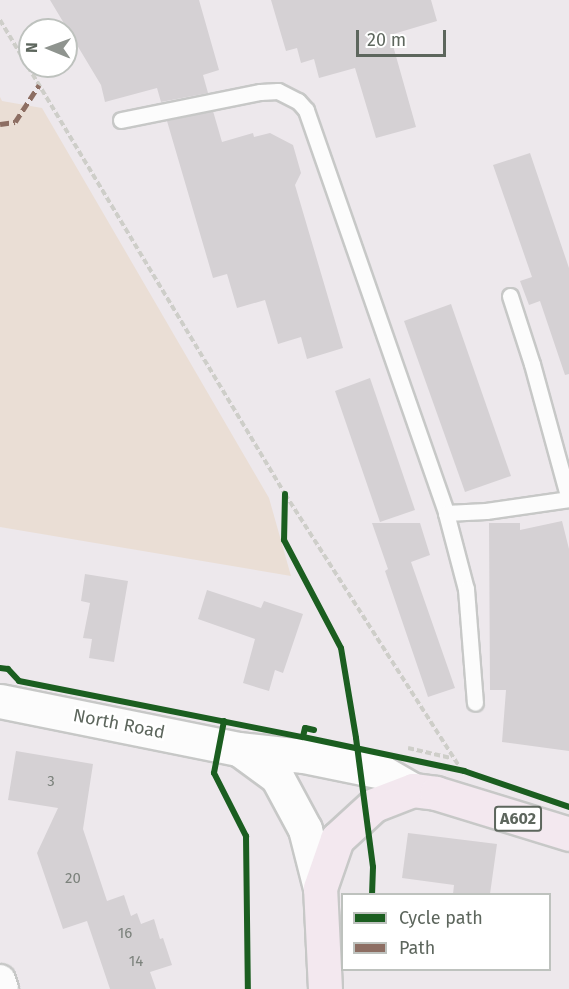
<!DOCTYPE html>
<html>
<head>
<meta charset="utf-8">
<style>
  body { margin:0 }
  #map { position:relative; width:569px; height:989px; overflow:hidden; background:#ede8ec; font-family:"Fira Sans",sans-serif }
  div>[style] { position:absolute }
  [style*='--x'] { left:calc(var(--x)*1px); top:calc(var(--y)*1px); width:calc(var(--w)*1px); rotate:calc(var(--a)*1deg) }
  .green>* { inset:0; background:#eaded5 }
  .building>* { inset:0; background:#d5d1d4 }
  .path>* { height:4px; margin-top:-2px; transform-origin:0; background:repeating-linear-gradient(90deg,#cecec9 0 6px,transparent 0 9px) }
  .roads { filter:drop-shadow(2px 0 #c7c8c7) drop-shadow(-2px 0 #c7c8c7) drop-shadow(0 2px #c7c8c7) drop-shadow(0 -2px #c7c8c7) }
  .lane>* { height:15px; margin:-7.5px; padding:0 7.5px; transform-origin:7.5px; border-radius:7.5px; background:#fcfcfc }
  .street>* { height:30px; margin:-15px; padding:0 15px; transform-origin:15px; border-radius:15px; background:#fcfcfc }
  .secondary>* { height:33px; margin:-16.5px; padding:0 16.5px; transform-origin:16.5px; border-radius:16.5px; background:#fcfcfc }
  .primary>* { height:33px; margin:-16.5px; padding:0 16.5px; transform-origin:16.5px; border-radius:16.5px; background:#f3e8ef }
  .quiet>* { height:4.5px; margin-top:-2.25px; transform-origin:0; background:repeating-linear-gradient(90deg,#8d6e63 0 9px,transparent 0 13.5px) }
  .cycleway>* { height:6px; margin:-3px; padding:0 3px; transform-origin:3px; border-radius:3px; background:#1b5e20 }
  span { translate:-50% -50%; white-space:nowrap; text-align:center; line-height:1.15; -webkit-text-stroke:5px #fff; paint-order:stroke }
  .number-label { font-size:15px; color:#7c827c }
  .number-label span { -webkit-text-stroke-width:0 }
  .shield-label span { padding:2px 4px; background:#fff; border:2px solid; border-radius:4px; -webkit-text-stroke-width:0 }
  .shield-label { font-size:16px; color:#5d665d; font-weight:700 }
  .street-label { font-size:18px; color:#5d665d }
  .legend { position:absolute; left:341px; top:893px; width:210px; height:78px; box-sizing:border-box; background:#fff; border:2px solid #bec2be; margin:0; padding:8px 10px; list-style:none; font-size:18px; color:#5d665d }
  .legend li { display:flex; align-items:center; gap:12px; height:30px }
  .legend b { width:30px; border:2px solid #bec2be }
  .north { position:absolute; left:18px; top:18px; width:60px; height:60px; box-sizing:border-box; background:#fff; border:2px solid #bec2be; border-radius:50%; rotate:271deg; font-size:16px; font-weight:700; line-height:24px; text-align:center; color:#5d665d }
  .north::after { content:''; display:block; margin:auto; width:21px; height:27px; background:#8f948f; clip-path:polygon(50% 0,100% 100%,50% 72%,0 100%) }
  .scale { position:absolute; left:356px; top:30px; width:90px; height:27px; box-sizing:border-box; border:3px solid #5d665d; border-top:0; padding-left:8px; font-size:18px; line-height:21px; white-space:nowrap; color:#5d665d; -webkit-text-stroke:4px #fff; paint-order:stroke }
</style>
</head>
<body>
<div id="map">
  <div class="green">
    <div style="clip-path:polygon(0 97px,2px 101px,42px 108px,269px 498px,291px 576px,0 527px)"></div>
  </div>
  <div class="building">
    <div style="clip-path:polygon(50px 0,199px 0,219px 70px,203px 75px,208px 93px,161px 102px,157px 88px,105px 102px,101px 85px)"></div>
    <div style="clip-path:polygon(271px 0,431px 0,437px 21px,390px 35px,416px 127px,376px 138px,355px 68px,319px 78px,314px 59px,301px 63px,297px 48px,286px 51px)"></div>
    <div style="clip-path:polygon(213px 111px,222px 142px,253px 133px,254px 137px,270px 133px,293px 145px,301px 173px,295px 185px,343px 348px,307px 359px,301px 337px,278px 344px,265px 300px,237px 308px,227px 274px,213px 278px,167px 121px)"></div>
    <div style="clip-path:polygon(530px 153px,569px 268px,569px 374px,565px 375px,540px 301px,529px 305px,520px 281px,532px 277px,493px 165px)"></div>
    <div style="clip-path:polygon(451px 304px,511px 476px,465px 492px,404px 321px)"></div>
    <div style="clip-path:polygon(370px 378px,415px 510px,380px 522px,335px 391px)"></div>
    <div style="clip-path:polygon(562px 521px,569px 549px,569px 751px,502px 742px,506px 690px,490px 690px,489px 523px,520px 523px,520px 530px)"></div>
    <div style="clip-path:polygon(372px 523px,420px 523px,430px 555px,411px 562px,455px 688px,428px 697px,385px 571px,388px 569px)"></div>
    <div style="clip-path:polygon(85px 574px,128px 581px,114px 662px,89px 658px,92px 639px,83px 638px,90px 603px,81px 601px)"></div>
    <div style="clip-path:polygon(207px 590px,261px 608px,264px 601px,303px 614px,283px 673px,275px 670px,269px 691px,243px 683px,255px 639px,198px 619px)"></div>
    <div style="clip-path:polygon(16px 751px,93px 764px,83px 829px,107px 901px,124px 895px,131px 916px,137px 913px,141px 924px,154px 919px,160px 939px,163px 938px,172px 965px,150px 972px,156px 989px,110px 989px,87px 921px,63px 929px,37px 853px,58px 808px,8px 800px)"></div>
    <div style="clip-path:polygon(408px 833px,497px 844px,490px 894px,453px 894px,454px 885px,402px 878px)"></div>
  </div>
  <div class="path">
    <div style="--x:0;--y:20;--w:553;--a:58.98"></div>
    <div style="--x:285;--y:494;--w:322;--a:57.4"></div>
    <div style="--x:408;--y:748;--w:44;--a:13.1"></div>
  </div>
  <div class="roads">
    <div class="lane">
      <div style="--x:121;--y:120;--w:142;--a:-11.4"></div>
      <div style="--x:260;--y:92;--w:18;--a:-3"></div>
      <div style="--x:278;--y:91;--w:22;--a:27"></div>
      <div style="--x:298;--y:101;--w:12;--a:48"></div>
      <div style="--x:306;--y:110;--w:427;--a:70.8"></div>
      <div style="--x:446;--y:513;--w:40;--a:-2.9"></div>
      <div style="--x:486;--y:511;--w:84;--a:-8.2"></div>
      <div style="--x:510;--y:296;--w:71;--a:72.1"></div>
      <div style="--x:532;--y:364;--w:140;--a:74.7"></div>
      <div style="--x:446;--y:513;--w:79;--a:75.3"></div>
      <div style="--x:466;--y:589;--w:114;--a:85.5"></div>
    </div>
    <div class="street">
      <div style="--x:0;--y:980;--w:9;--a:72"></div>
    </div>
    <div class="secondary">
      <div style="--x:0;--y:701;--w:243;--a:11.4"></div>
      <div style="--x:238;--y:749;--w:66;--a:6.1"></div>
      <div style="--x:304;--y:756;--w:80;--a:11.6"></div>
      <div style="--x:382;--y:772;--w:36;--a:30"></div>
      <div style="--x:240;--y:750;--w:46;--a:36.1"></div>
      <div style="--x:277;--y:777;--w:59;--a:61.7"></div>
      <div style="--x:305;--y:829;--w:61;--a:75.7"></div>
    </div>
    <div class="primary">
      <div style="--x:325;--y:989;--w:101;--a:-92.8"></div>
      <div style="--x:320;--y:888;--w:52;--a:-70.9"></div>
      <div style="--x:337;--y:839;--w:50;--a:-42.6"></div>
      <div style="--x:374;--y:805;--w:42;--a:-21"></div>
      <div style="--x:413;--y:790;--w:23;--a:7"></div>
      <div style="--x:436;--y:793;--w:139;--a:17.1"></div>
    </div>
  </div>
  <div class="quiet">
    <div style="--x:0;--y:124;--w:15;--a:-8"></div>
    <div style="--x:15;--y:122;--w:44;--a:-57"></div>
  </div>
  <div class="cycleway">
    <div style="--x:285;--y:494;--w:46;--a:91.2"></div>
    <div style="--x:284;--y:540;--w:122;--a:62.2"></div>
    <div style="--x:341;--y:648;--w:91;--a:80.5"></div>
    <div style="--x:356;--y:738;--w:130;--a:82.5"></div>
    <div style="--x:373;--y:867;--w:27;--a:92"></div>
    <div style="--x:0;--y:668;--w:8;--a:7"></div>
    <div style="--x:8;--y:669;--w:16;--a:47"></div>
    <div style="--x:19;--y:681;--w:289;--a:11.2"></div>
    <div style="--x:224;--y:721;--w:53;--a:100.9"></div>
    <div style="--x:214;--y:773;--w:71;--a:63.1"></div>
    <div style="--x:246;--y:836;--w:153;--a:89.3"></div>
    <div style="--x:314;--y:730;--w:9;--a:-167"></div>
    <div style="--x:305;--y:728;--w:9;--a:103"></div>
    <div style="--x:303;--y:737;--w:165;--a:11.9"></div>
    <div style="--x:464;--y:771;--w:111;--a:18.9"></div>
  </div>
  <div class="number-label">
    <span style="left:51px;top:782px">3</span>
    <span style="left:73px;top:879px">20</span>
    <span style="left:125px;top:934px">16</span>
    <span style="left:136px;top:962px">14</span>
  </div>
  <div class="shield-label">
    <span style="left:518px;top:819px">A602</span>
  </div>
  <div class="street-label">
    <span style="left:119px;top:724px;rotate:11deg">North Road</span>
  </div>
  <ul class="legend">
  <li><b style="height:8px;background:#1b5e20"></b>Cycle path</li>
  <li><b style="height:8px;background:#8d6e63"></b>Path</li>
  </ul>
  <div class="north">N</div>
  <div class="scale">20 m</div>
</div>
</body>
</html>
